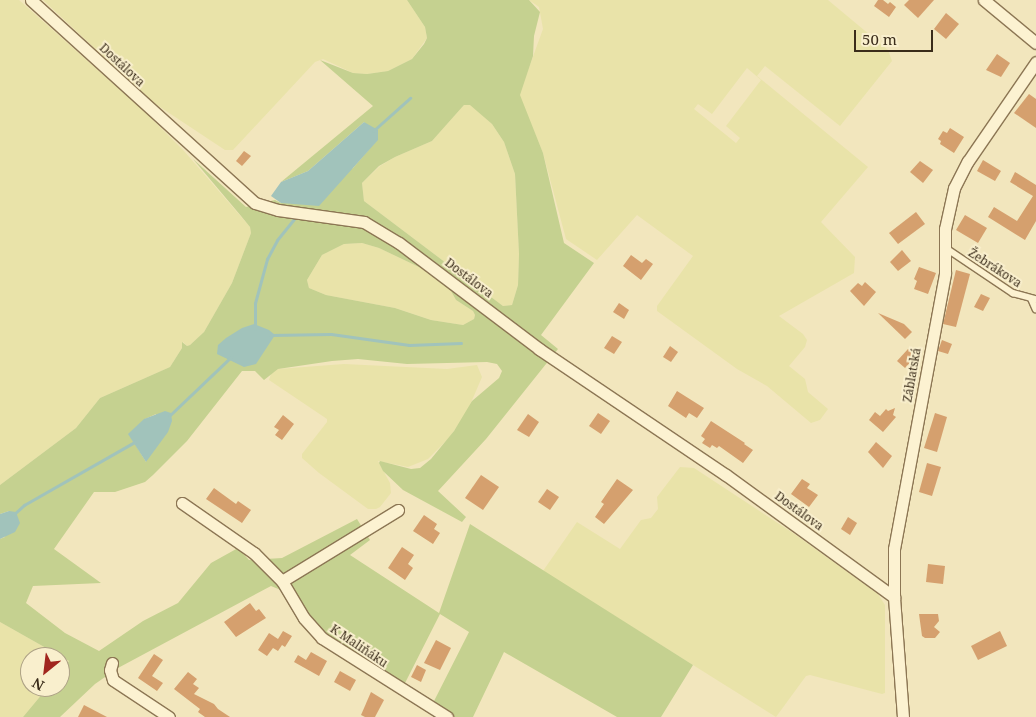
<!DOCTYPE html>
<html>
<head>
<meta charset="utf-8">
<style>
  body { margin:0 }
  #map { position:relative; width:1036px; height:717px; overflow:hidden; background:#f2e6bd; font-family:"Noto Serif",serif }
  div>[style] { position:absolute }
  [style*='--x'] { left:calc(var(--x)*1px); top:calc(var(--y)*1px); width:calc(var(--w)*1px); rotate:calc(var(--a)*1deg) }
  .farmland>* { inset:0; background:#e9e3a9 }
  .green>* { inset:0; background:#c5d190 }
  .water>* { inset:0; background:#a1c3bb }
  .stream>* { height:3px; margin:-1.5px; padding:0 1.5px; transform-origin:1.5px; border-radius:1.5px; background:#a1c3bb }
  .building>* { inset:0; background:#d5a06e }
  .roads { filter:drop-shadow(1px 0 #8c7654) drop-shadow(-1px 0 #8c7654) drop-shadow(0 1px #8c7654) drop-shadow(0 -1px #8c7654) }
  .lane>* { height:5.5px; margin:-2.75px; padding:0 2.75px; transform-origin:2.75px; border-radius:2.75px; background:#fcf2d1 }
  .street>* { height:11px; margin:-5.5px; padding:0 5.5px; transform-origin:5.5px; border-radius:5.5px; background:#fcf2d1 }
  span { translate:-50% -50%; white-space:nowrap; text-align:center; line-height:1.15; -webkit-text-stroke:4px #f9efcd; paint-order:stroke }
  .street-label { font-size:12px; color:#3a2c1a }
  .north { position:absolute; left:20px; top:647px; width:50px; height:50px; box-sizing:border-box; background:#f9efcd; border:1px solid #ada185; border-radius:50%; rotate:209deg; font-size:14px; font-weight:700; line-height:20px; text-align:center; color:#3a2c1a }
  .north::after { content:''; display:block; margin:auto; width:18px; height:22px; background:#a1261e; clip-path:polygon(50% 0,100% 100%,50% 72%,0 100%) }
  .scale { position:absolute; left:854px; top:30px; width:79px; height:22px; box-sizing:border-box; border:2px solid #3a2c1a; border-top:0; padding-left:6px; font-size:15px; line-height:18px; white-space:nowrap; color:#3a2c1a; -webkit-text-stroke:4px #f9efcd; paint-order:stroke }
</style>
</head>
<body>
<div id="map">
  <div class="farmland">
    <div style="clip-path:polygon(0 0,19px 0,144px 111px,184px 151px,250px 227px,251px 233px,232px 283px,204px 332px,190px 345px,187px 346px,183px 342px,182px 348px,170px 367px,100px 398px,76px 428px,0 485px)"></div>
    <div style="clip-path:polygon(43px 0,407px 0,425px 27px,427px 38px,412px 59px,388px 71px,367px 74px,353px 73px,323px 59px,315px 62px,233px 150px,225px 150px,151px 101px)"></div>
    <div style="clip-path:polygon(evenodd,529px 0,828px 0,888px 50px,892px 61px,840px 126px,765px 66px,757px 76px,868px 167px,821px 222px,855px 257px,854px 273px,779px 316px,803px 334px,807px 340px,805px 347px,789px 366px,805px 379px,808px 392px,828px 409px,820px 420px,811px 423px,767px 386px,737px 369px,657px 311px,657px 306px,693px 256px,637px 215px,597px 260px,566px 239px,543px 153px,519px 95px,543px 29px,539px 7px,529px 0,747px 68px,761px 80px,726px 126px,740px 138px,736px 143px,694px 109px,698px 104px,712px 114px,747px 68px)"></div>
    <div style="clip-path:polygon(470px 104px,492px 124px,504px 142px,515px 174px,519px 254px,518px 285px,512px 305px,503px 306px,364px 201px,362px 183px,380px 166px,395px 157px,432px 141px,464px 105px)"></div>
    <div style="clip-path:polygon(362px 243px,379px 248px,423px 269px,451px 291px,456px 300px,473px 311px,475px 315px,474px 319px,463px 325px,431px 320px,395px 308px,326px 295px,309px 288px,307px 280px,322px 255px,344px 244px)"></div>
    <div style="clip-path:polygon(344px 364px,447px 369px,477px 365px,482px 377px,467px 412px,449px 438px,428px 459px,408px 467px,378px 461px,390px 483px,391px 493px,380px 507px,376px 509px,368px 509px,319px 473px,302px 458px,302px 454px,327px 422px,327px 419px,269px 380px,271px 374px,278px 369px)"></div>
    <div style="clip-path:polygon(680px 467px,694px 468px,793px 533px,878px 594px,885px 605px,885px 693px,882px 694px,810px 675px,806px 676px,776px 717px,543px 571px,577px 522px,620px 549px,641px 520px,651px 518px,658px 509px,657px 497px)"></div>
    <div style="clip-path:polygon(0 622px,69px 661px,60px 672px,60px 657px,30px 657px,30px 687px,48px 687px,23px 717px,0 717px)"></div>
  </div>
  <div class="green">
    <div style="clip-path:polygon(evenodd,407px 0,529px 0,540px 12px,534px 36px,533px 56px,520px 95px,543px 153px,564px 243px,594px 263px,541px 335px,558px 349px,486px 439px,438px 491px,466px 517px,462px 522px,403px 490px,383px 471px,379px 463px,380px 461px,411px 469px,420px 468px,431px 459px,454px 431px,472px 401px,499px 378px,502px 371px,497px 364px,487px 362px,407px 364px,358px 359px,332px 361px,278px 369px,264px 380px,255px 371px,242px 371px,187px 441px,153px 475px,145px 482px,115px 492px,94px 492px,54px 549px,101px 583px,33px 586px,26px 603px,65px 633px,99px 651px,143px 621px,178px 603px,211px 563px,238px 548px,249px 560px,282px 558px,357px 519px,370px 540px,350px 555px,439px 613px,470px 524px,693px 665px,661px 717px,617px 717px,504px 652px,473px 717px,452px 717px,432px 705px,469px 632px,440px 614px,403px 687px,327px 639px,306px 617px,293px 595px,271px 586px,118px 668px,95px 684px,60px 717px,23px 717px,48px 687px,60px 687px,60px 672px,69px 661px,0 622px,0 539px,5px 537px,9px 511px,0 514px,0 485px,76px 428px,100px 398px,170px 367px,182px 348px,182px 342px,187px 346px,190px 345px,204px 332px,232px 283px,251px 233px,250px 227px,241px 216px,193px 159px,246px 207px,275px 200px,281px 203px,353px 168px,378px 139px,364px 122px,308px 171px,281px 182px,373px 106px,320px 60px,353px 73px,367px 74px,388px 71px,412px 59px,424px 44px,427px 38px,425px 27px,407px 0,464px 105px,470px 105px,492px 124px,504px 142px,515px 174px,519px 254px,518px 285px,512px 305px,503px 306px,364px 201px,362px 183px,379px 166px,395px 157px,432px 141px,464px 105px,407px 0,362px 243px,379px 248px,423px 269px,451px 291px,456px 300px,473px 311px,475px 315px,474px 319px,463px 325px,431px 320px,395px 308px,326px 295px,309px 288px,307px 280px,322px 255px,344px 244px,362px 243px,407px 0,156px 414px,146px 462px,129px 434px,145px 419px,156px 414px)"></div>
  </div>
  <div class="water">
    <div style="clip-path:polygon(364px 122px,378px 130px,378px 140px,319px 206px,281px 203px,271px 196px,281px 182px,308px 171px)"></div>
    <div style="clip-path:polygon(254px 324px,269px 330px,275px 335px,256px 364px,244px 367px,217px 354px,218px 345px,226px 338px,242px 328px)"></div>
    <div style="clip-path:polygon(165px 411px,171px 413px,172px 421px,168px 432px,146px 462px,128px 434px,144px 419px)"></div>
    <div style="clip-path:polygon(9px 511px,16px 512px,20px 523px,15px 532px,0 539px,0 514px)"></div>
  </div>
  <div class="stream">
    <div style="--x:373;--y:131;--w:50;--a:-41.7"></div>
    <div style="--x:255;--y:329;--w:26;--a:-90"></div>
    <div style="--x:255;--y:303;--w:46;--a:-74.7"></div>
    <div style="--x:267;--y:259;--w:21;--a:-62"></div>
    <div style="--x:277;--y:240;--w:27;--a:-51"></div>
    <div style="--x:270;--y:335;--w:61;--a:-0.9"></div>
    <div style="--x:331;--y:334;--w:79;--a:8"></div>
    <div style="--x:409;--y:345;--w:52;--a:-2.2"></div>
    <div style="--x:169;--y:416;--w:86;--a:-43.6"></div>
    <div style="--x:13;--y:515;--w:15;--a:-42"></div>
    <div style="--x:24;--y:505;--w:129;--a:-29.7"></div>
  </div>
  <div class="building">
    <div style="clip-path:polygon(878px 0,883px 0,888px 4px,890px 2px,896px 7px,889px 17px,874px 6px)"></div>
    <div style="clip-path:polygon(909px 0,934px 0,918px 18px,904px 5px)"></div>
    <div style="clip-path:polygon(946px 13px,959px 24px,946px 39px,934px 29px)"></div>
    <div style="clip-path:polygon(997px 54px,1010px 63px,1001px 77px,986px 70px)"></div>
    <div style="clip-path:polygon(1029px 94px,1036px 99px,1036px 128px,1014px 113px)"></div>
    <div style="clip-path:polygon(950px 128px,964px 137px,954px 153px,940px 144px,941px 141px,938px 139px,943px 131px,947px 133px)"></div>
    <div style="clip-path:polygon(244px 151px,251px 156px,242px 166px,236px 161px)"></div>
    <div style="clip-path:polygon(983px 160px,1001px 171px,995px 181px,977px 171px)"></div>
    <div style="clip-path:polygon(920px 161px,933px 170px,923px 183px,910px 172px)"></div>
    <div style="clip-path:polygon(1015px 172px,1036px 185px,1036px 221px,1025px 240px,988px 217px,994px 207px,1017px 221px,1033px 196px,1010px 182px)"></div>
    <div style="clip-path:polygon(916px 212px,925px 224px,898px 244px,889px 233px)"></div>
    <div style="clip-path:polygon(965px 215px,987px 228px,978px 243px,956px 230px)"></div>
    <div style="clip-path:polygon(902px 250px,911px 261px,898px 271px,890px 262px)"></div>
    <div style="clip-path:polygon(631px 255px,642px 263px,646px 259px,653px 264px,641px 280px,623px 266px)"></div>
    <div style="clip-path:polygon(919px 267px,936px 273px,928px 294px,914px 289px,917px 281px,914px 279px)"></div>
    <div style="clip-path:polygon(956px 270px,970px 274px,956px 327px,943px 324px)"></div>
    <div style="clip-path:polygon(865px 282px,876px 292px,864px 306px,850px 291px,858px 283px,862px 286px)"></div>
    <div style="clip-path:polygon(981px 294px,990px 298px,983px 311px,974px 307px)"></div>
    <div style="clip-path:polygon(619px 303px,629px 310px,624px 319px,613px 312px)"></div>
    <div style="clip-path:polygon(878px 313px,904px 324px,912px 332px,905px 339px)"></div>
    <div style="clip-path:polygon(612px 336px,622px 342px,614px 354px,604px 348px)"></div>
    <div style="clip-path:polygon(942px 340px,952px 344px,948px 354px,938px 351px)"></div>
    <div style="clip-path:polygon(670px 346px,678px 352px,671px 362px,663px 357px)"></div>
    <div style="clip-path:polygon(908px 349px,916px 356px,905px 368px,897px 361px)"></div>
    <div style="clip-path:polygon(677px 391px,704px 408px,697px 418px,689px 413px,686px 418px,668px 406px)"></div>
    <div style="clip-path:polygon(895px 408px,893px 415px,896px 417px,883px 432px,869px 420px,875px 412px,880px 416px,886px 409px,888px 411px)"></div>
    <div style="clip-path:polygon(598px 413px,610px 421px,601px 434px,589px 426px)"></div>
    <div style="clip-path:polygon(935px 413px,947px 417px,937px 452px,924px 448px)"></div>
    <div style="clip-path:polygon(528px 414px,539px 422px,529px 437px,517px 430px)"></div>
    <div style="clip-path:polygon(283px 415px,294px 424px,282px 440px,275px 435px,279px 430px,274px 427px)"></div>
    <div style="clip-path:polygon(711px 421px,745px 443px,744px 444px,753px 450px,743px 463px,719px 446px,717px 448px,712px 445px,710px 448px,702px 443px,705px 439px,701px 436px)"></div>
    <div style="clip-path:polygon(876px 442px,892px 456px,883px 468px,868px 452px)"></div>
    <div style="clip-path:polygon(927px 463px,941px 467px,932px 496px,919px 492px)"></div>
    <div style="clip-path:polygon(481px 475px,499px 487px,483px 510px,465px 498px)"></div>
    <div style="clip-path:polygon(617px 479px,633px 490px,604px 524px,595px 517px,604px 504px,601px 502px)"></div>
    <div style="clip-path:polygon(802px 479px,810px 484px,807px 488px,818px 495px,809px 507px,791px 494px)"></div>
    <div style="clip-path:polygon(214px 488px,236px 504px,238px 501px,251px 510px,242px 523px,206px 499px)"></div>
    <div style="clip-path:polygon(547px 489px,559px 497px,550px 510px,538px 502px)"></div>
    <div style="clip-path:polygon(424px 515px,437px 524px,434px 529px,440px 533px,433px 544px,413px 531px)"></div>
    <div style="clip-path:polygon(848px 517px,857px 523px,850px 535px,841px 529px)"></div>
    <div style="clip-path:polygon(402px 547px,414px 555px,408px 564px,413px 568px,405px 580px,388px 568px)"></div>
    <div style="clip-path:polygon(928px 564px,945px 566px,943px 584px,926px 582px)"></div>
    <div style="clip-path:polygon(250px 603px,256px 611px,259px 609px,266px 618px,236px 637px,224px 622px)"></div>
    <div style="clip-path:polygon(919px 614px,938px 614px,939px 621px,934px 627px,940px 632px,935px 638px,925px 638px,922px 636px)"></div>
    <div style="clip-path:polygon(283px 631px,292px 636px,285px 647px,282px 645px,278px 651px,273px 648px,267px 656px,258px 650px,269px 633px,278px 639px)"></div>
    <div style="clip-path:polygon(1000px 631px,1007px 646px,978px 660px,971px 646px)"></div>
    <div style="clip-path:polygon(436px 640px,451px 648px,440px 670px,424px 663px)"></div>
    <div style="clip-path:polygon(311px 652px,327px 661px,319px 676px,294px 662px,298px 655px,306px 660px)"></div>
    <div style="clip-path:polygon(154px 654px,163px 660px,152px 676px,163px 683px,157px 691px,138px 678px)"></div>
    <div style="clip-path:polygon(417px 665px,426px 670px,421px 682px,411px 677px)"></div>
    <div style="clip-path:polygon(340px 671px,356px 680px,350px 691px,334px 682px)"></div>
    <div style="clip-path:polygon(188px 672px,197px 679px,193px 684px,199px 688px,194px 694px,214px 704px,218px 709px,230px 717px,205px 717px,198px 712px,200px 709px,174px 689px)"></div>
    <div style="clip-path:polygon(371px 692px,384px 700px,375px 717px,365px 717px,361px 715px)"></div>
    <div style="clip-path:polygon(84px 705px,107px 717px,78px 717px)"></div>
  </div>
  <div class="roads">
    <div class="lane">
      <div style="--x:946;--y:248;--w:81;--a:33.9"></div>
      <div style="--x:1013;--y:293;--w:24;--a:15"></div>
      <div style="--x:1032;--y:300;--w:10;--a:66"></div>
    </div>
    <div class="street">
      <div style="--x:31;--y:0;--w:302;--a:42.2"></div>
      <div style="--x:255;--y:203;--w:24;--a:17"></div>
      <div style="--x:278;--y:210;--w:87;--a:7.9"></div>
      <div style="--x:364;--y:222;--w:41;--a:31"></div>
      <div style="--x:399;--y:243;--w:176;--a:37.1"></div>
      <div style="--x:539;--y:349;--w:225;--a:34"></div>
      <div style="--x:726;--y:475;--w:208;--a:36"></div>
      <div style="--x:984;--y:0;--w:67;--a:39.6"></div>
      <div style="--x:182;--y:503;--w:88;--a:34.8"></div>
      <div style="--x:254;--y:553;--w:40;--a:45"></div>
      <div style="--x:282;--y:581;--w:43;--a:59.3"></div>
      <div style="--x:304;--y:618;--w:27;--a:48"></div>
      <div style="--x:322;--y:638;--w:148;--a:32.3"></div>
      <div style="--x:282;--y:581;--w:136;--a:-31.5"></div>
      <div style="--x:112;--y:663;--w:7;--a:106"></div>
      <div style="--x:110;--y:670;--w:10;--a:73"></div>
      <div style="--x:113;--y:680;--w:67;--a:33.5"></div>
      <div style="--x:903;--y:717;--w:120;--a:-94.3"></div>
      <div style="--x:894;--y:597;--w:48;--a:-90"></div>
      <div style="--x:894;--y:549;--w:281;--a:-79.5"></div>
      <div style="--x:945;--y:273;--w:44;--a:-90"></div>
      <div style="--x:945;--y:229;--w:42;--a:-77.6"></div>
      <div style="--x:954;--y:188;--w:30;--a:-63"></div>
      <div style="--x:968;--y:161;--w:120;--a:-55.5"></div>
    </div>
  </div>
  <div class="street-label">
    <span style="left:122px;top:65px;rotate:43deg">Dostálova</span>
    <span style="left:995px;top:268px;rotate:33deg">Žebrákova</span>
    <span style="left:469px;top:278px;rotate:37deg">Dostálova</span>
    <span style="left:912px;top:375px;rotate:-80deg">Záblatská</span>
    <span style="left:799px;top:511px;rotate:36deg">Dostálova</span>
    <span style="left:359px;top:646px;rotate:34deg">K Maliňáku</span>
  </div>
  <div class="north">N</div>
  <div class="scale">50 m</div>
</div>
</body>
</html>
